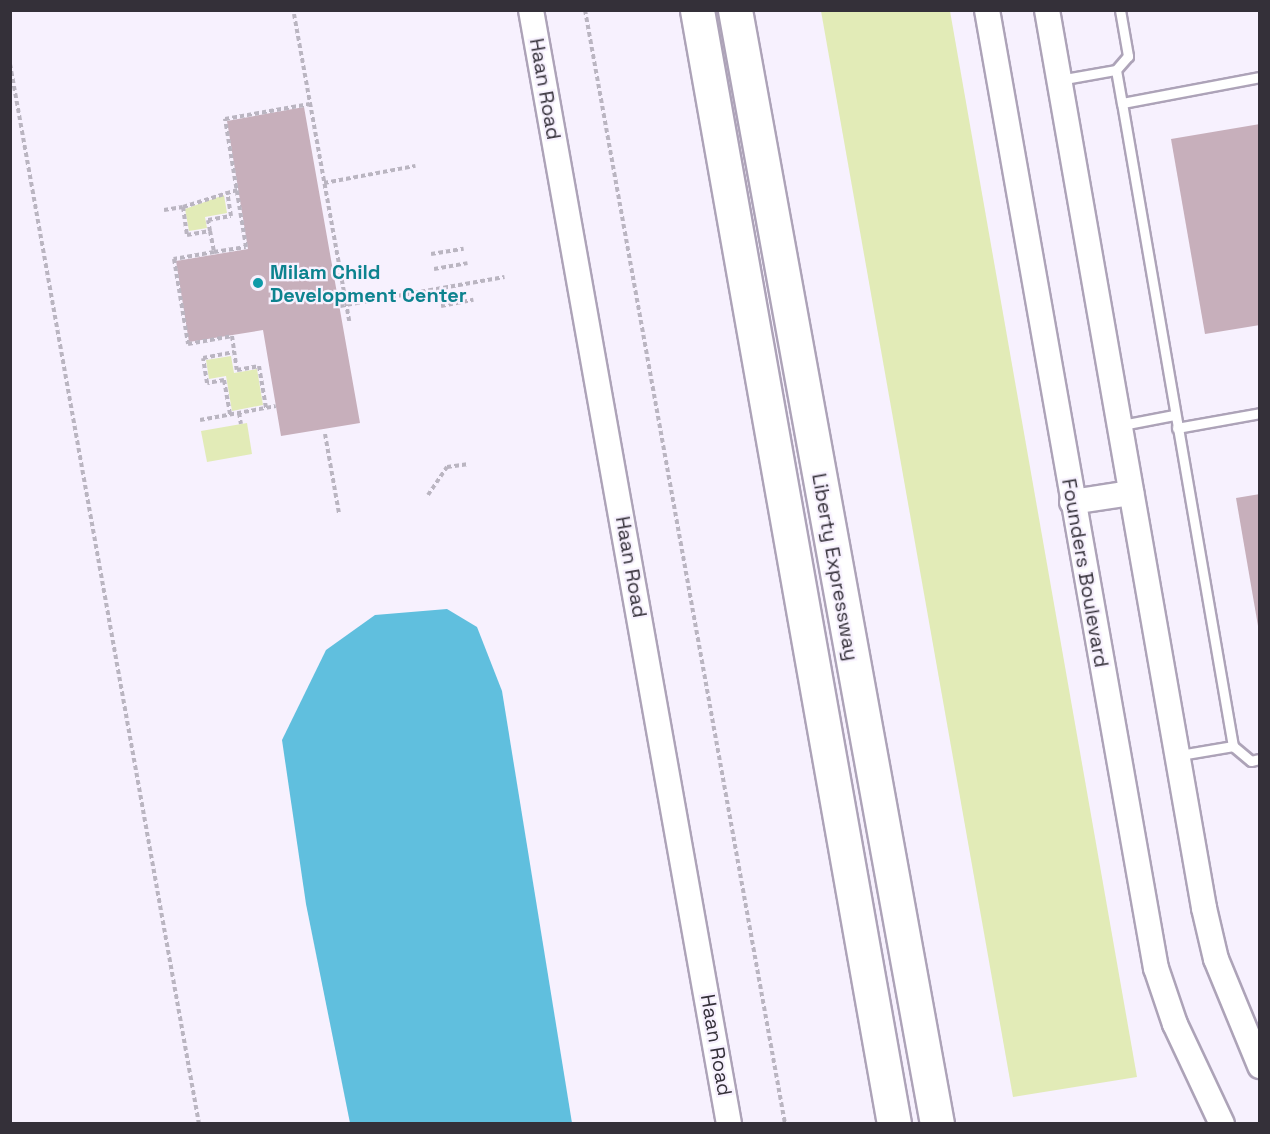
<!DOCTYPE html>
<html>
<head>
<meta charset="utf-8">
<style>
  body { margin:0 }
  #map { position:relative; width:1270px; height:1134px; overflow:hidden; background:#f7f1fe; font-family:"Space Grotesk",sans-serif }
  div>[style] { position:absolute }
  [style*='--x'] { left:calc(var(--x)*1px); top:calc(var(--y)*1px); width:calc(var(--w)*1px); rotate:calc(var(--a)*1deg) }
  .green>* { inset:0; background:#e2ebb7 }
  .water>* { inset:0; background:#60bfde }
  .building>* { inset:0; background:#c7afbb }
  .path>* { height:4px; margin-top:-2px; transform-origin:0; background:repeating-linear-gradient(90deg,#bab5c1 0 4.5px,transparent 0 7.5px) }
  .roads { filter:drop-shadow(2px 0 #ada3b8) drop-shadow(-2px 0 #ada3b8) drop-shadow(0 2px #ada3b8) drop-shadow(0 -2px #ada3b8) }
  .service>* { height:9px; margin:-4.5px; padding:0 4.5px; transform-origin:4.5px; border-radius:4.5px; background:#fff }
  .tertiary>* { height:24px; margin:-12px; padding:0 12px; transform-origin:12px; border-radius:12px; background:#fff }
  .motorway>* { height:33px; margin:-16.5px; padding:0 16.5px; transform-origin:16.5px; border-radius:16.5px; background:#fff }
  .dots>* { width:16px; height:16px; translate:-50% -50%; box-sizing:border-box; border:3px solid #f7f1fe; border-radius:50% }
  span { translate:-50% -50%; white-space:nowrap; text-align:center; line-height:1.15; -webkit-text-stroke:4.5px #f7f1fe; paint-order:stroke }
  .street-label { font-size:20px; color:#343039 }
  .culture-label { font-size:20px; color:#0d838f; font-weight:700 }
  .left { translate:0 -50%; text-align:left }
  .frame { position:absolute; inset:0; border:12px solid #343039; pointer-events:none }
</style>
</head>
<body>
<div id="map">
  <div class="green">
    <div style="clip-path:polygon(821px 11px,950px 11px,1137px 1077px,1013px 1097px)"></div>
    <div style="clip-path:polygon(224px 195px,227px 213px,205px 217px,207px 228px,189px 231px,185px 209px)"></div>
    <div style="clip-path:polygon(231px 356px,234px 373px,257px 369px,263px 405px,232px 411px,226px 376px,209px 379px,206px 360px)"></div>
    <div style="clip-path:polygon(247px 423px,252px 454px,207px 462px,201px 431px)"></div>
  </div>
  <div class="water">
    <div style="clip-path:polygon(447px 609px,477px 627px,502px 691px,572px 1123px,350px 1123px,306px 904px,282px 740px,326px 650px,375px 615px)"></div>
  </div>
  <div class="building">
    <div style="clip-path:polygon(304px 107px,360px 423px,281px 436px,263px 330px,189px 342px,176px 261px,248px 249px,227px 121px)"></div>
    <div style="clip-path:polygon(1260px 124px,1260px 325px,1205px 334px,1171px 139px)"></div>
    <div style="clip-path:polygon(1260px 494px,1260px 626px,1258px 626px,1236px 498px)"></div>
  </div>
  <div class="path">
    <div style="--x:585;--y:10;--w:1132;--a:79.82"></div>
    <div style="--x:294;--y:14;--w:312;--a:79.8"></div>
    <div style="--x:10;--y:64;--w:1077;--a:79.89"></div>
    <div style="--x:324;--y:183;--w:93;--a:-10.6"></div>
    <div style="--x:183;--y:207;--w:57;--a:-17.5"></div>
    <div style="--x:164;--y:210;--w:19;--a:-9"></div>
    <div style="--x:183;--y:207;--w:28;--a:82"></div>
    <div style="--x:187;--y:235;--w:23;--a:-10"></div>
    <div style="--x:210;--y:231;--w:11;--a:-100"></div>
    <div style="--x:208;--y:220;--w:23;--a:-10"></div>
    <div style="--x:231;--y:216;--w:25;--a:-99"></div>
    <div style="--x:210;--y:231;--w:21;--a:79"></div>
    <div style="--x:214;--y:252;--w:41;--a:170.1"></div>
    <div style="--x:174;--y:259;--w:86;--a:80.6"></div>
    <div style="--x:188;--y:344;--w:45;--a:-10.3"></div>
    <div style="--x:232;--y:336;--w:34;--a:82"></div>
    <div style="--x:237;--y:370;--w:22;--a:-10"></div>
    <div style="--x:259;--y:366;--w:43;--a:80.5"></div>
    <div style="--x:214;--y:252;--w:32;--a:-9"></div>
    <div style="--x:246;--y:247;--w:130;--a:-99.3"></div>
    <div style="--x:225;--y:119;--w:86;--a:-10"></div>
    <div style="--x:431;--y:254;--w:33;--a:-9"></div>
    <div style="--x:434;--y:269;--w:34;--a:-10"></div>
    <div style="--x:340;--y:306;--w:167;--a:-10"></div>
    <div style="--x:441;--y:306;--w:33;--a:-11"></div>
    <div style="--x:239;--y:413;--w:11;--a:80"></div>
    <div style="--x:230;--y:414;--w:35;--a:-100"></div>
    <div style="--x:224;--y:380;--w:17;--a:170"></div>
    <div style="--x:207;--y:383;--w:25;--a:-99"></div>
    <div style="--x:203;--y:358;--w:32;--a:-11"></div>
    <div style="--x:200;--y:420;--w:77;--a:-10.4"></div>
    <div style="--x:325;--y:434;--w:80;--a:80"></div>
    <div style="--x:428;--y:495;--w:34;--a:-56"></div>
    <div style="--x:447;--y:467;--w:22;--a:-8"></div>
  </div>
  <div class="roads">
    <div class="service">
      <div style="--x:1120;--y:10;--w:47;--a:80.1"></div>
      <div style="--x:1128;--y:56;--w:18;--a:131"></div>
      <div style="--x:1116;--y:70;--w:34;--a:80"></div>
      <div style="--x:1260;--y:77;--w:140;--a:169.3"></div>
      <div style="--x:1122;--y:103;--w:653;--a:80.21"></div>
      <div style="--x:1233;--y:746;--w:23;--a:40"></div>
      <div style="--x:1251;--y:761;--w:9;--a:-13"></div>
      <div style="--x:1059;--y:80;--w:58;--a:-10"></div>
      <div style="--x:1122;--y:425;--w:53;--a:-10.9"></div>
      <div style="--x:1177;--y:428;--w:84;--a:-10.2"></div>
      <div style="--x:1180;--y:755;--w:54;--a:-9.6"></div>
    </div>
    <div class="tertiary">
      <div style="--x:531;--y:10;--w:1131;--a:79.92"></div>
      <div style="--x:987;--y:10;--w:973;--a:80"></div>
      <div style="--x:1156;--y:968;--w:59;--a:71.3"></div>
      <div style="--x:1175;--y:1024;--w:110;--a:64.8"></div>
      <div style="--x:1047;--y:10;--w:912;--a:80.08"></div>
      <div style="--x:1204;--y:908;--w:52;--a:76.8"></div>
      <div style="--x:1216;--y:959;--w:116;--a:67.6"></div>
      <div style="--x:1072;--y:502;--w:60;--a:-8.7"></div>
    </div>
    <div class="motorway">
      <div style="--x:697;--y:10;--w:1131;--a:79.97"></div>
      <div style="--x:735;--y:10;--w:1132;--a:79.72"></div>
    </div>
  </div>
  <div class="dots">
    <div style="left:258px;top:283px;background:#0f9aa8"></div>
  </div>
  <div class="street-label">
    <span style="left:545px;top:89px;rotate:80deg">Haan Road</span>
    <span style="left:631px;top:567px;rotate:80deg">Haan Road</span>
    <span style="left:835px;top:567px;rotate:80deg">Liberty Expressway</span>
    <span style="left:1085px;top:573px;rotate:80deg">Founders Boulevard</span>
    <span style="left:716px;top:1045px;rotate:80deg">Haan Road</span>
  </div>
  <div class="culture-label">
    <span class="left" style="left:270px;top:284px">Milam Child<br>Development Center</span>
  </div>
  <div class="frame"></div>
</div>
</body>
</html>
